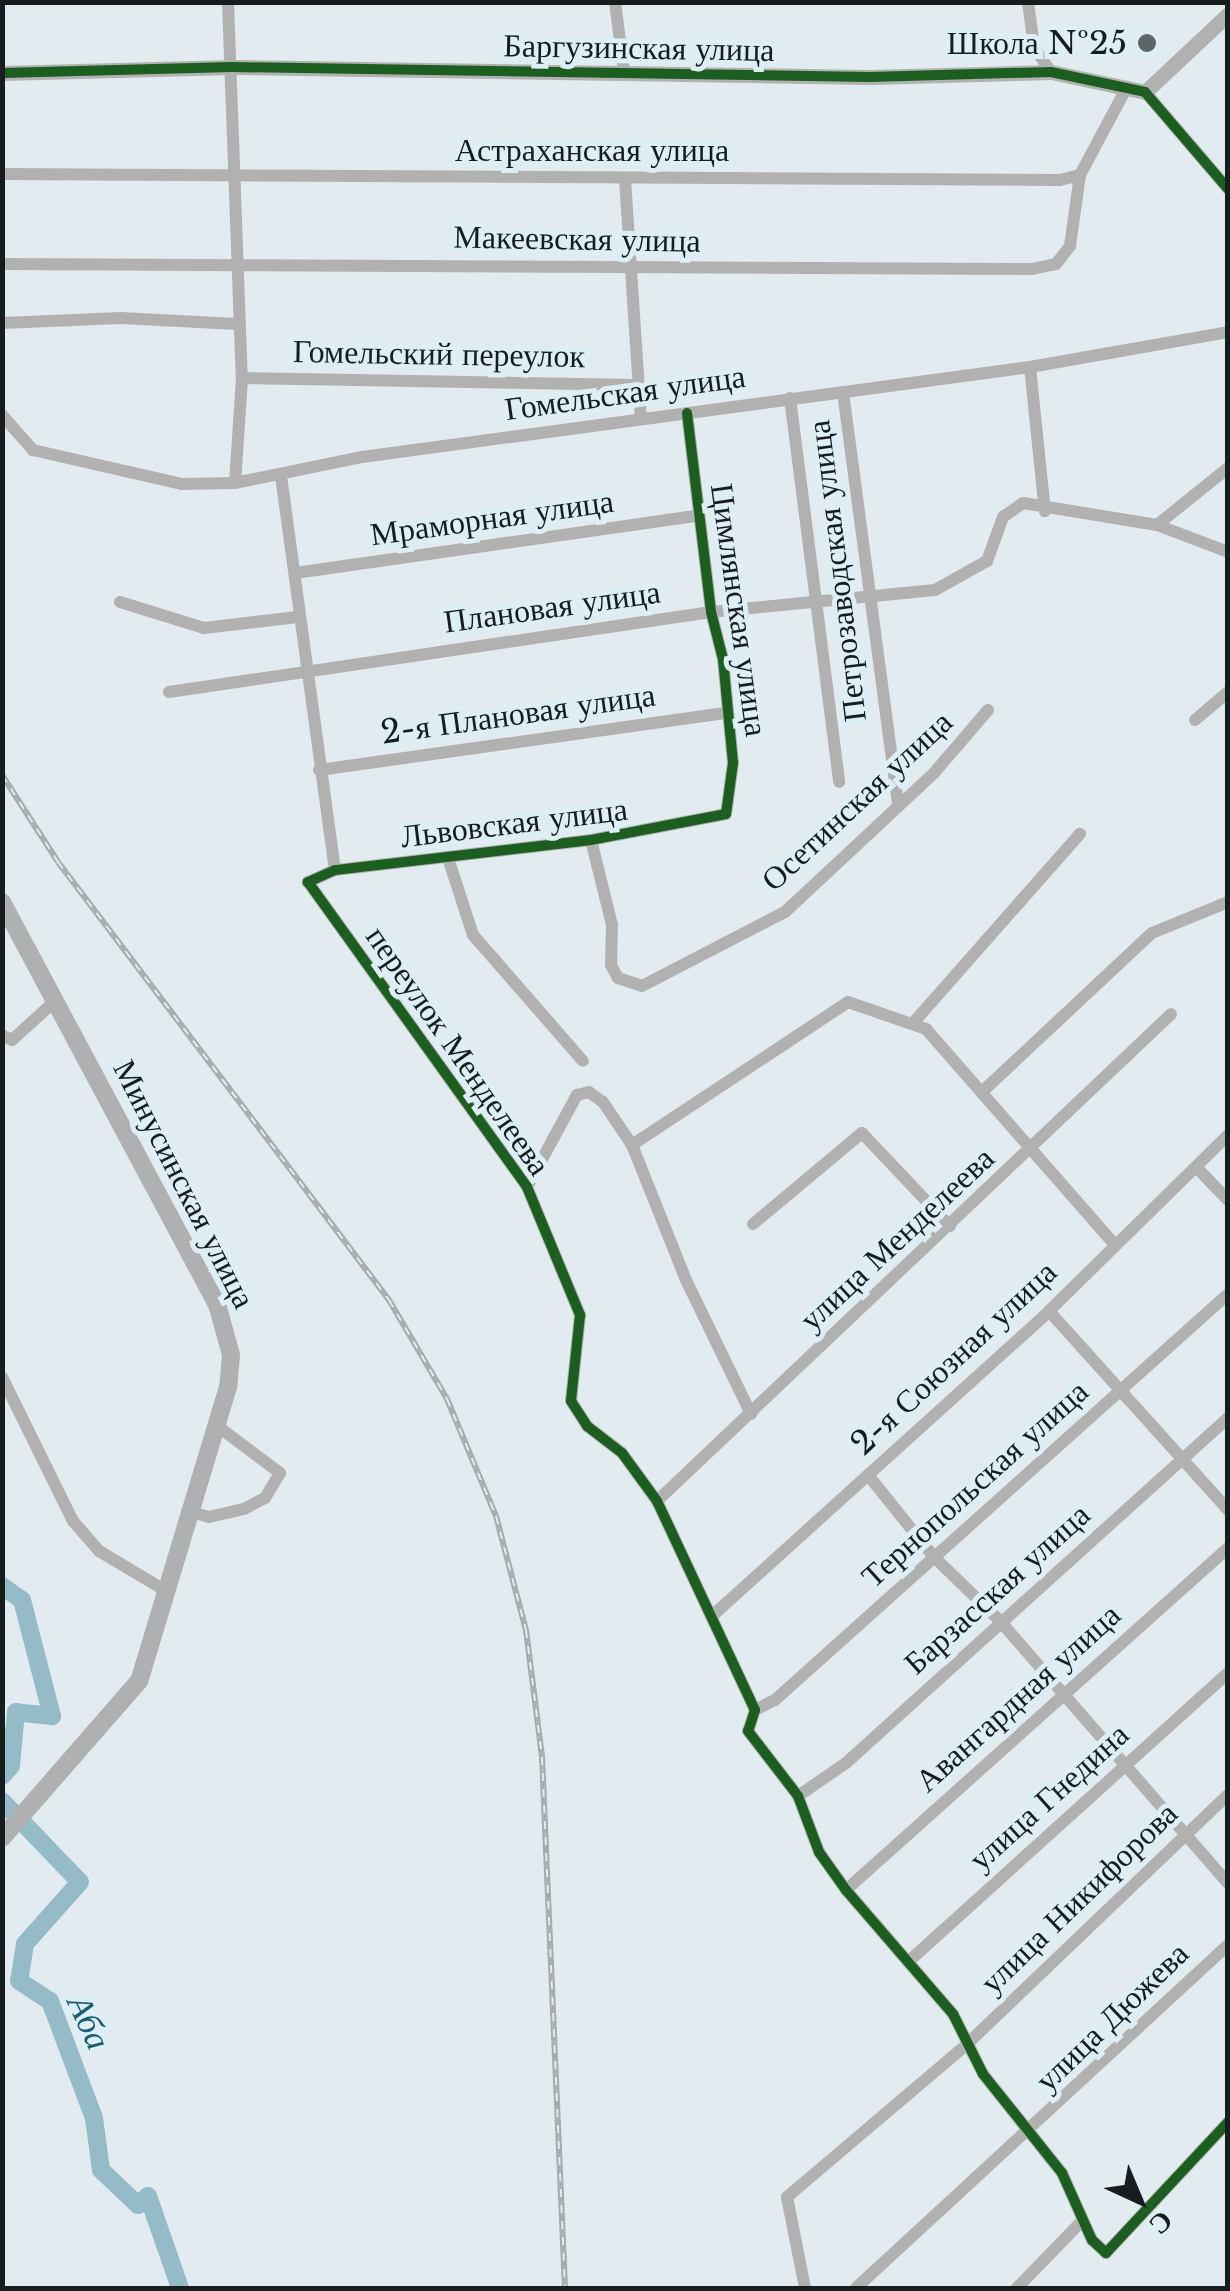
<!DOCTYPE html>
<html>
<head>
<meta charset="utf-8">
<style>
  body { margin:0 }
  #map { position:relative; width:1230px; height:2291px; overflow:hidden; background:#e2ebef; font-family:"Libre Baskerville",serif }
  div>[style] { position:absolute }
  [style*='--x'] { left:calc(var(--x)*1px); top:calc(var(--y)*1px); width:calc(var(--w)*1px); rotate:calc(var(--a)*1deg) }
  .river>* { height:18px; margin:-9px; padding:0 9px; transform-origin:9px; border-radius:9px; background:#95bbc8 }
  .minor>* { height:12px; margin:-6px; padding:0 6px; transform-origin:6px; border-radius:6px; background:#b2b1b1 }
  .tertiary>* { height:15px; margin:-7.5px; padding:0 7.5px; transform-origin:7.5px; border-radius:7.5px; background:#b2b1b1 }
  .secondary>* { height:18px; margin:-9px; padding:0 9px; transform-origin:9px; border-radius:9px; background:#afb0b1 }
  .rail>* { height:6px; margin-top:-3px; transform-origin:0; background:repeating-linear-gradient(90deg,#ddeef4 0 8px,#a7aaab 0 16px); box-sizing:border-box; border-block:2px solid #a7aaab }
  .cycleway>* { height:10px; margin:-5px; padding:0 5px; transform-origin:5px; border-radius:5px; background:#1b5e20 }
  .dots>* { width:28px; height:28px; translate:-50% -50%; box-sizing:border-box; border:5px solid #ddeef4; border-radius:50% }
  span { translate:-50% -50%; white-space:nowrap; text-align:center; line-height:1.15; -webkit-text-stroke:10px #ddeef4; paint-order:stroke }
  .poi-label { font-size:32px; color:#171d1f }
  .right { translate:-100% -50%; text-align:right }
  .street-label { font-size:32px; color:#171d1f }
  .water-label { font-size:35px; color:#1a5e70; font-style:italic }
  .frame { position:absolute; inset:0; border:5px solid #171d1f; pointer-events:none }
  .north { position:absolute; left:1090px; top:2151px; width:100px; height:100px; -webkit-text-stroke:8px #ddeef4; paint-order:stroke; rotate:136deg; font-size:28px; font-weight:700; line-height:40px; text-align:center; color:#171d1f }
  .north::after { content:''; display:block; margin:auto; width:35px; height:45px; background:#171d1f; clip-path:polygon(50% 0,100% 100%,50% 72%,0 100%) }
</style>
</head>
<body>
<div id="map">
  <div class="river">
    <div style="--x:2;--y:1586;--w:24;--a:35"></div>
    <div style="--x:22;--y:1600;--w:120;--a:75.5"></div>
    <div style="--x:52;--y:1716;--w:36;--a:-174"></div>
    <div style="--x:16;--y:1712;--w:54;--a:95.3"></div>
    <div style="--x:11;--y:1766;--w:13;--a:132"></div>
    <div style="--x:2;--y:1801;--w:112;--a:46.1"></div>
    <div style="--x:80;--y:1882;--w:83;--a:131.6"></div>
    <div style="--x:25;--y:1944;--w:37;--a:99"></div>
    <div style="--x:19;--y:1981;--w:37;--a:33"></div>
    <div style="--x:50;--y:2001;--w:125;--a:69.4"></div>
    <div style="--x:94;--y:2118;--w:52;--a:82.3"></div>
    <div style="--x:101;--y:2170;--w:51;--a:43.4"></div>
    <div style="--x:138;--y:2205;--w:13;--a:-42"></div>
    <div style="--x:148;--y:2196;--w:97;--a:70.8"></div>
  </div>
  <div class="minor">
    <div style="--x:228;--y:2;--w:376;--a:87.9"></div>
    <div style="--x:242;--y:378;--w:105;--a:93.8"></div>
    <div style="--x:615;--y:2;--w:71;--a:82.7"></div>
    <div style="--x:1028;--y:2;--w:45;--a:82.4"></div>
    <div style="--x:1034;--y:47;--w:30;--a:56"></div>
    <div style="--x:1145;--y:92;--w:128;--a:49.4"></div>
    <div style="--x:2;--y:174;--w:1058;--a:0.32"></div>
    <div style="--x:1060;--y:180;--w:21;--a:-14"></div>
    <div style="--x:1080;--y:175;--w:100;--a:-61.9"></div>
    <div style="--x:625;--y:179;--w:240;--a:86.2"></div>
    <div style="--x:2;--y:264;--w:1030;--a:0.28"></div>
    <div style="--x:1032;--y:269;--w:25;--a:-12"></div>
    <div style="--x:1056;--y:264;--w:23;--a:-52"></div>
    <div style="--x:1070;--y:246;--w:72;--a:-82"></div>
    <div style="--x:2;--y:323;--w:119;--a:-2.4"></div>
    <div style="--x:121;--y:318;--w:116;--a:3"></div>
    <div style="--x:1030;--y:367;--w:145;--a:84.1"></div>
    <div style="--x:242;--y:378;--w:394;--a:1"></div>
    <div style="--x:843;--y:392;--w:415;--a:82.4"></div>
    <div style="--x:790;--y:398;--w:387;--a:82.7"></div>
    <div style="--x:687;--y:413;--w:200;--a:83.1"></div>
    <div style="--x:711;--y:612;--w:49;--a:75.7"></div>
    <div style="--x:723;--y:659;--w:104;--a:84.5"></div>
    <div style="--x:733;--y:763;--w:51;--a:97.8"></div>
    <div style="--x:726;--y:814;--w:137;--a:169.1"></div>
    <div style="--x:591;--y:840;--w:258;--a:173.3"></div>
    <div style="--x:335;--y:870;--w:30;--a:156"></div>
    <div style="--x:308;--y:882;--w:375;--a:54.3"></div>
    <div style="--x:527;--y:1187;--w:139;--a:67.5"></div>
    <div style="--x:580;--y:1315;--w:86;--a:96"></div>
    <div style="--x:571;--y:1401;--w:30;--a:57"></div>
    <div style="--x:587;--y:1426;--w:44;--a:37.6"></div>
    <div style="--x:622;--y:1453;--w:59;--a:53.9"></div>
    <div style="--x:657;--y:1501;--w:231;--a:64.9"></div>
    <div style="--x:755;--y:1710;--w:22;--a:108"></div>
    <div style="--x:748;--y:1731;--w:82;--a:52.4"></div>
    <div style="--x:798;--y:1796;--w:60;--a:69.4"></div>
    <div style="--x:819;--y:1852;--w:47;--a:54.6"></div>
    <div style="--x:846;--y:1890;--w:164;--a:49.2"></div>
    <div style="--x:953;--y:2014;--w:67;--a:63.4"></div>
    <div style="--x:983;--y:2074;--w:127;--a:51.4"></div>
    <div style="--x:1062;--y:2173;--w:73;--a:65.9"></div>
    <div style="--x:1092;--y:2240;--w:19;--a:43"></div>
    <div style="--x:1106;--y:2253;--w:179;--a:-47"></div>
    <div style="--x:2;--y:415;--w:47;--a:48.5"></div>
    <div style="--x:33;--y:450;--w:152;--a:12.9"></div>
    <div style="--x:181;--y:484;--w:54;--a:-1.1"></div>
    <div style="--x:235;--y:483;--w:130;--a:-11.6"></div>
    <div style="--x:362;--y:457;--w:674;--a:-7.67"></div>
    <div style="--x:1030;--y:367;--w:201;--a:-10"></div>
    <div style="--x:281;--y:476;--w:398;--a:82.2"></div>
    <div style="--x:1157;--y:525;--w:91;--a:-38.8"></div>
    <div style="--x:295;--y:573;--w:406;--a:-8.1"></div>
    <div style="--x:120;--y:602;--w:88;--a:17.2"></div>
    <div style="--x:204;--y:628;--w:94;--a:-6.7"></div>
    <div style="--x:169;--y:692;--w:548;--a:-8.4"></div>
    <div style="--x:711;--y:612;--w:225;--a:-5.6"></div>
    <div style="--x:935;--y:590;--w:60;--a:-29.1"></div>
    <div style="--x:987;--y:561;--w:47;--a:-70"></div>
    <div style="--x:1003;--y:517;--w:24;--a:-35"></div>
    <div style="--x:1023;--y:503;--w:136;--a:9.3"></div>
    <div style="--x:1157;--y:525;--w:76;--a:20.8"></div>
    <div style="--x:1195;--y:720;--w:43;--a:-40.3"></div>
    <div style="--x:319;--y:770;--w:410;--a:-8"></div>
    <div style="--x:591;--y:840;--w:88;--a:76.1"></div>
    <div style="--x:612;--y:925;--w:40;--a:91.4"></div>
    <div style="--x:611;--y:965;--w:15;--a:62"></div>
    <div style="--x:618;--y:978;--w:25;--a:18"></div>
    <div style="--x:642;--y:986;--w:161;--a:-27.4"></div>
    <div style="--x:785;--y:912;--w:204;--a:-43"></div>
    <div style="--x:934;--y:773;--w:83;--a:-49.4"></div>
    <div style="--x:448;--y:858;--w:81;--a:72"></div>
    <div style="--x:473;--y:935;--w:167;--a:48.9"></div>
    <div style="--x:914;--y:1022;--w:251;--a:-48.6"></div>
    <div style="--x:2;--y:1035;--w:11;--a:27"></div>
    <div style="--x:12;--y:1040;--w:58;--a:-42.2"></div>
    <div style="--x:983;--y:1091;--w:231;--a:-43.1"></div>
    <div style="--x:1152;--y:933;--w:82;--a:-22.2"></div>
    <div style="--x:632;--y:1145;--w:259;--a:-33.5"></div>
    <div style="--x:848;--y:1002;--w:83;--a:19.1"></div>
    <div style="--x:926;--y:1029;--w:287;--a:48.8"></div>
    <div style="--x:1196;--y:1167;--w:46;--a:45.9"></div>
    <div style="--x:527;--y:1187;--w:105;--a:-61.5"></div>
    <div style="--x:577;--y:1095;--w:12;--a:-14"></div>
    <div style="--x:589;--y:1092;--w:17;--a:36"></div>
    <div style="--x:603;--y:1102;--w:52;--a:56"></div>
    <div style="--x:632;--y:1145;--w:145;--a:68.2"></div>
    <div style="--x:686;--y:1280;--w:149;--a:64.1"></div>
    <div style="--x:753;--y:1224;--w:142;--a:-39.9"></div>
    <div style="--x:862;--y:1133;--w:128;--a:46.6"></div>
    <div style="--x:1049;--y:1311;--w:268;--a:48"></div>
    <div style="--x:2;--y:1377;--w:161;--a:63.8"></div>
    <div style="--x:73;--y:1521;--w:40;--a:49"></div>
    <div style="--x:99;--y:1551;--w:78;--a:30.8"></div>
    <div style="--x:868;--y:1475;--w:105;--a:51.2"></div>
    <div style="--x:934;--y:1557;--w:92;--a:44.1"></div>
    <div style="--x:1000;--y:1621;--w:347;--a:49"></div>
    <div style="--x:657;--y:1501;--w:708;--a:-43.45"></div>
    <div style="--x:187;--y:1511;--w:23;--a:15"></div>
    <div style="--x:209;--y:1517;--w:36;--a:-13"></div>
    <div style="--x:244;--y:1509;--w:24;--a:-28"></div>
    <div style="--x:265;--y:1498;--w:29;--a:-59"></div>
    <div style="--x:280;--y:1473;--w:80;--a:-143.1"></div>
    <div style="--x:712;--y:1616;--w:455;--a:-42.1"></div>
    <div style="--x:1049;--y:1311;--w:251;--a:-44.5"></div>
    <div style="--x:755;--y:1710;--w:22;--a:-27"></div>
    <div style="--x:775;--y:1700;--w:608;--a:-41.87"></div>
    <div style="--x:798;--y:1796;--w:58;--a:-34.5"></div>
    <div style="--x:846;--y:1763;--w:515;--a:-42.09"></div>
    <div style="--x:846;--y:1890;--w:513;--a:-41.84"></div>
    <div style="--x:908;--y:1962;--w:431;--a:-42.1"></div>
    <div style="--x:805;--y:2288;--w:93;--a:-101.2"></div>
    <div style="--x:787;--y:2197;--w:233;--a:-40.3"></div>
    <div style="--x:965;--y:2046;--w:364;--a:-43.7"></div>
    <div style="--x:856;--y:2288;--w:506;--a:-42.68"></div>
    <div style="--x:1017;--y:2288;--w:92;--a:-45.9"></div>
  </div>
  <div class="tertiary">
    <div style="--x:2;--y:73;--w:230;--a:-1.5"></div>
    <div style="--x:232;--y:67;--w:638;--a:0.9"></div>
    <div style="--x:870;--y:77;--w:181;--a:-1.6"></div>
    <div style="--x:1051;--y:72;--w:96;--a:12"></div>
    <div style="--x:1145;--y:92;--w:114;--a:-43.2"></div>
  </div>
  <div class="secondary">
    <div style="--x:2;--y:902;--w:456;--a:61.9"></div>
    <div style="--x:217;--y:1304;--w:53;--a:74.6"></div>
    <div style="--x:231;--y:1355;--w:32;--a:95"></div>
    <div style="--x:228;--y:1387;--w:307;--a:106.8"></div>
    <div style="--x:139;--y:1681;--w:208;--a:131.1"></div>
  </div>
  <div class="rail">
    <div style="--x:2;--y:775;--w:103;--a:57.2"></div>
    <div style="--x:58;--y:862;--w:549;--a:52.92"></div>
    <div style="--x:389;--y:1300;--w:115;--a:59.6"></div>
    <div style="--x:447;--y:1399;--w:127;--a:67.3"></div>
    <div style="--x:496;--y:1516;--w:118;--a:75.3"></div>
    <div style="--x:526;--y:1630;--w:128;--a:82.8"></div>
    <div style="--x:542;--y:1757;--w:531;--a:87.52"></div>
  </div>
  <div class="cycleway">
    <div style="--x:2;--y:73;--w:230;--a:-1.5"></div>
    <div style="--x:232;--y:67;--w:638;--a:0.9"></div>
    <div style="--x:870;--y:77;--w:181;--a:-1.6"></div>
    <div style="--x:1051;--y:72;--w:96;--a:12"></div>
    <div style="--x:1145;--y:92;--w:128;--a:49.4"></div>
    <div style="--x:687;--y:413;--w:200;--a:83.1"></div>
    <div style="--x:711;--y:612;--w:49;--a:75.7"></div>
    <div style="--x:723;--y:659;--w:104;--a:84.5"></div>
    <div style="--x:733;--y:763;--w:51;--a:97.8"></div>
    <div style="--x:726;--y:814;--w:137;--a:169.1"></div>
    <div style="--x:591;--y:840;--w:258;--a:173.3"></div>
    <div style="--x:335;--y:870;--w:30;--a:156"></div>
    <div style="--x:308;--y:882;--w:375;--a:54.3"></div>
    <div style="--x:527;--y:1187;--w:139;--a:67.5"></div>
    <div style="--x:580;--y:1315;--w:86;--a:96"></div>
    <div style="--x:571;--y:1401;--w:30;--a:57"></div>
    <div style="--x:587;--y:1426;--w:44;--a:37.6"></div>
    <div style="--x:622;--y:1453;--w:59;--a:53.9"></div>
    <div style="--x:657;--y:1501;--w:231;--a:64.9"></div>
    <div style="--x:755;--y:1710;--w:22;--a:108"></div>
    <div style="--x:748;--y:1731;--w:82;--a:52.4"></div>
    <div style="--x:798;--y:1796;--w:60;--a:69.4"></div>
    <div style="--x:819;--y:1852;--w:47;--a:54.6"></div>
    <div style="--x:846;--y:1890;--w:164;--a:49.2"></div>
    <div style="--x:953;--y:2014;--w:67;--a:63.4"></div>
    <div style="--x:983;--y:2074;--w:127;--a:51.4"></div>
    <div style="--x:1062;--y:2173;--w:73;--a:65.9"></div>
    <div style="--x:1092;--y:2240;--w:19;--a:43"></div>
    <div style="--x:1106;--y:2253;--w:179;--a:-47"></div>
  </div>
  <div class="dots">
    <div style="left:1147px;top:43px;background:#5e6568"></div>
  </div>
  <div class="poi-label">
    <span class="right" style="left:1127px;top:43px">Школа №25</span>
  </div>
  <div class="street-label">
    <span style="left:639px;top:48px;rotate:1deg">Баргузинская улица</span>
    <span style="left:592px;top:150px">Астраханская улица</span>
    <span style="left:577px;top:239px;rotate:1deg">Макеевская улица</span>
    <span style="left:439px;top:354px;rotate:1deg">Гомельский переулок</span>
    <span style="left:625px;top:393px;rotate:-8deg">Гомельская улица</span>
    <span style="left:492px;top:518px;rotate:-8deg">Мраморная улица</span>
    <span style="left:837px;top:571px;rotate:-97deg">Петрозаводская улица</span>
    <span style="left:552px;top:607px;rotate:-8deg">Плановая улица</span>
    <span style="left:739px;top:610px;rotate:82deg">Цимлянская улица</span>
    <span style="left:518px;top:714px;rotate:-8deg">2-я Плановая улица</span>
    <span style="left:857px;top:801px;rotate:-43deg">Осетинская улица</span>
    <span style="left:514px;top:823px;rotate:-7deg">Львовская улица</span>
    <span style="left:458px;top:1051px;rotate:55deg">переулок Менделеева</span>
    <span style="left:184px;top:1184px;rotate:63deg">Минусинская улица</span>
    <span style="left:897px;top:1239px;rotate:-43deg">улица Менделеева</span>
    <span style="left:954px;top:1358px;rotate:-43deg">2-я Союзная улица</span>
    <span style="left:975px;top:1484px;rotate:-42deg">Тернопольская улица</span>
    <span style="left:997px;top:1589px;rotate:-42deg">Барзасская улица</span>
    <span style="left:1018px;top:1698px;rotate:-42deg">Авангардная улица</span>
    <span style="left:1049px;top:1797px;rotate:-42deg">улица Гнедина</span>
    <span style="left:1079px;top:1898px;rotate:-44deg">улица Никифорова</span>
    <span style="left:1112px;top:2017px;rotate:-44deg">улица Дюжева</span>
  </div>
  <div class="water-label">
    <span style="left:89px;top:2022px;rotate:65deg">Аба</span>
  </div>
  <div class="frame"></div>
  <div class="north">С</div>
</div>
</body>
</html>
